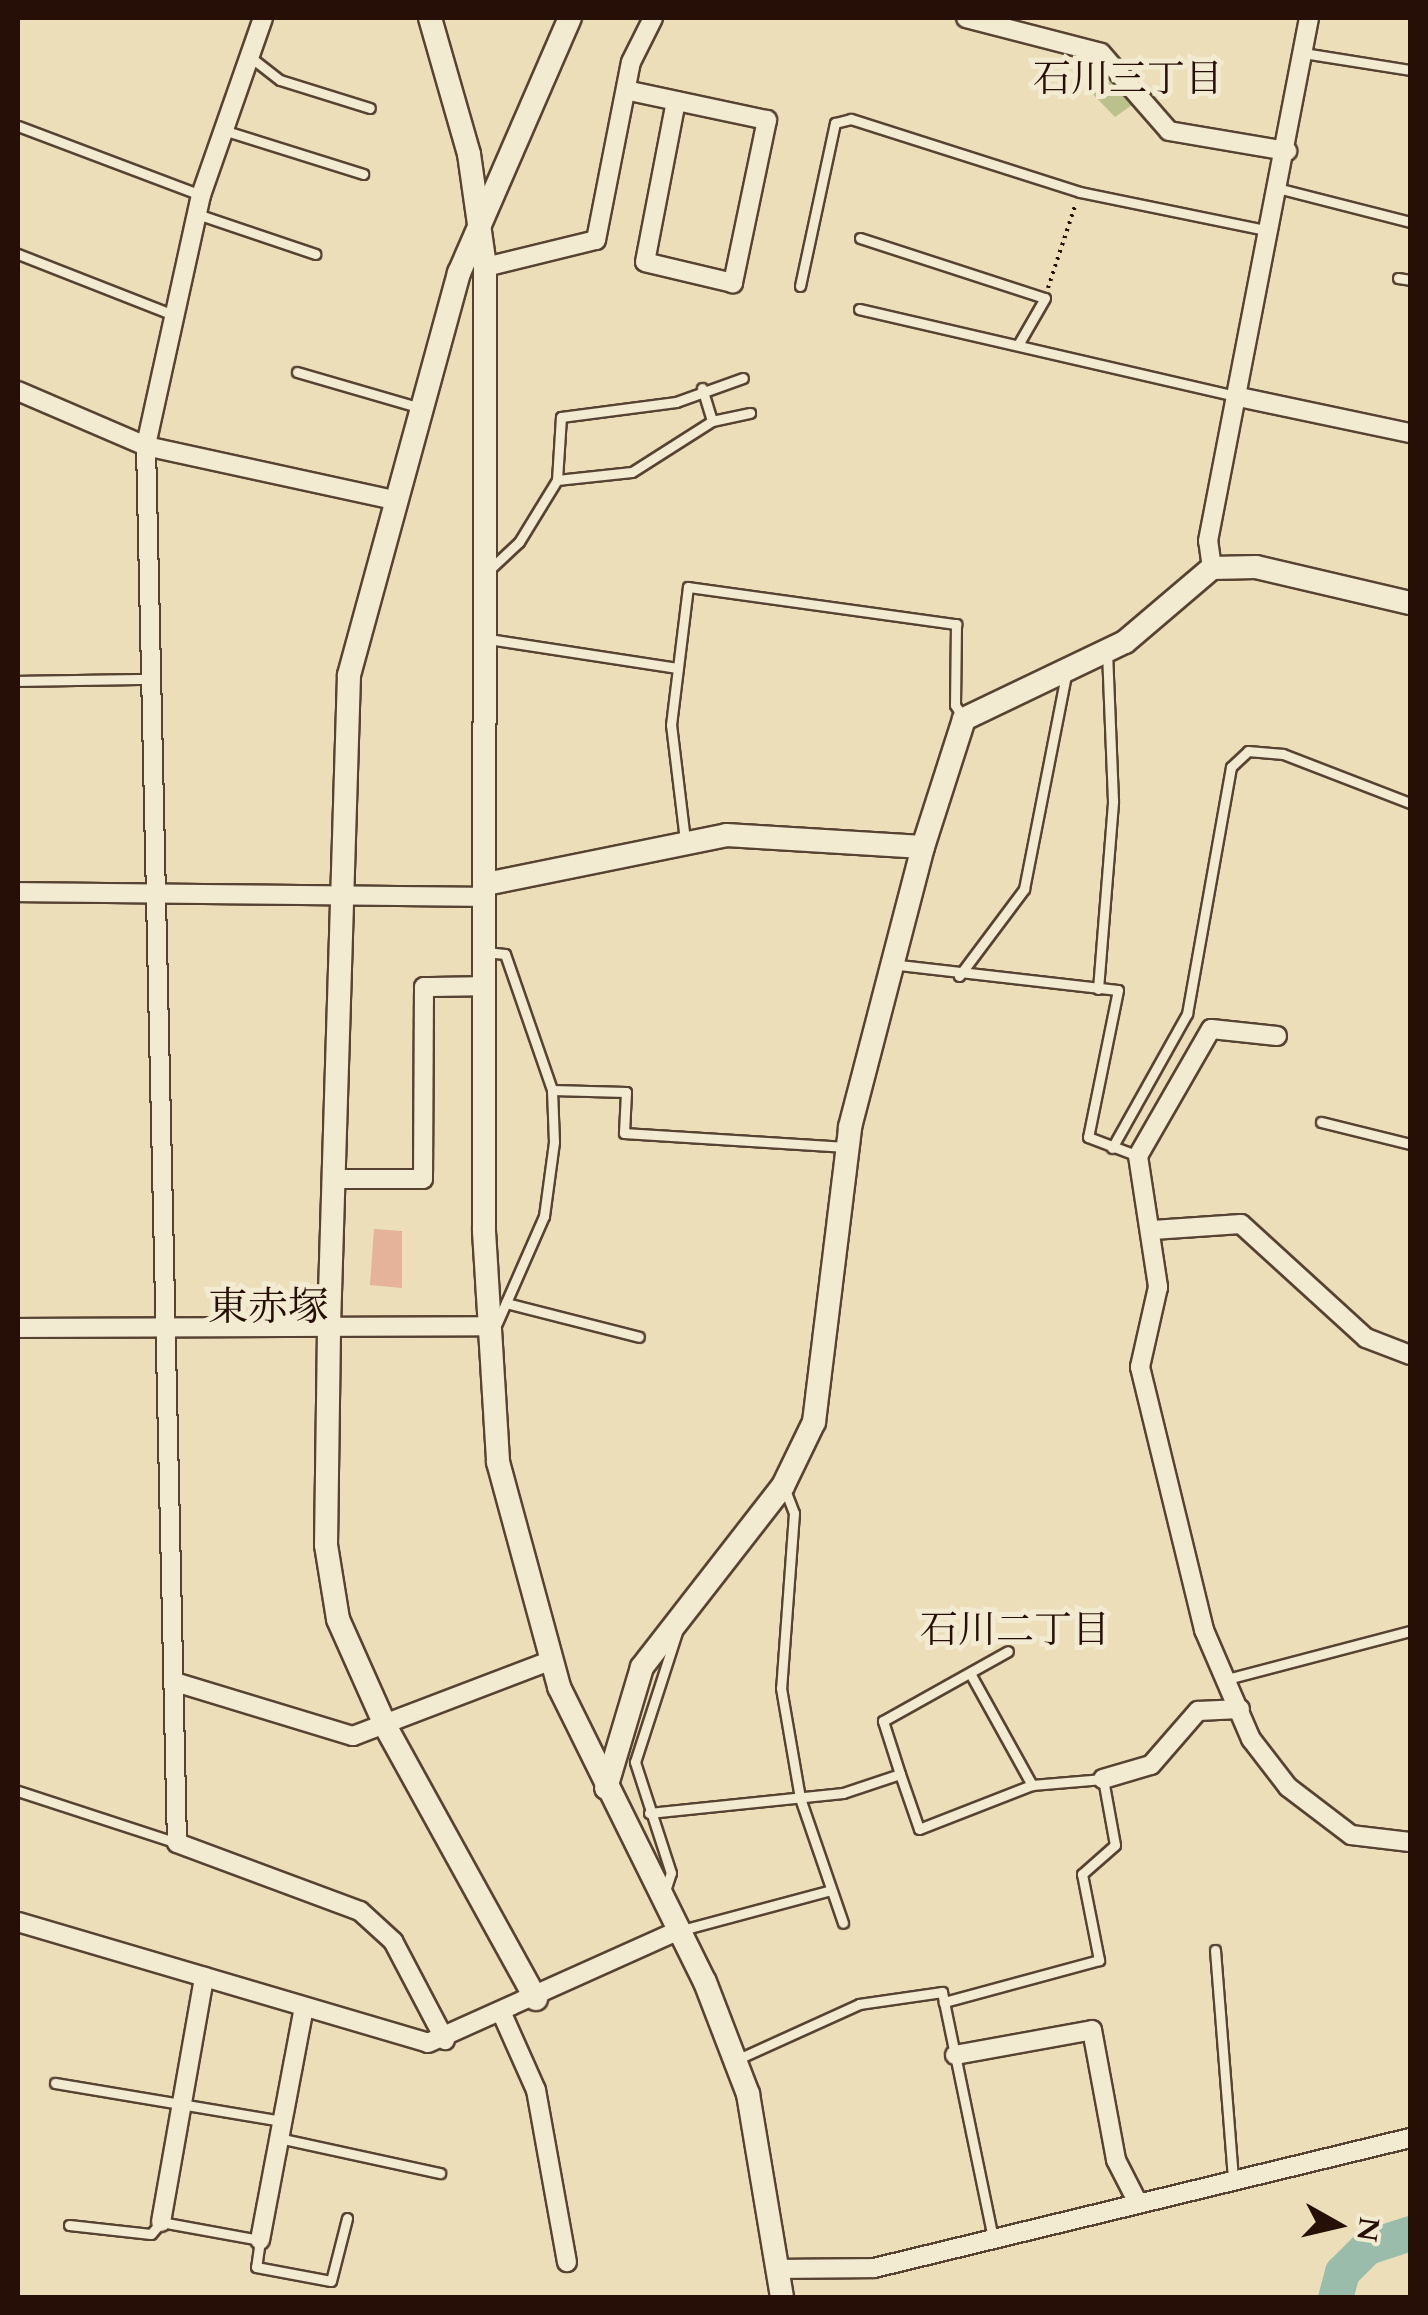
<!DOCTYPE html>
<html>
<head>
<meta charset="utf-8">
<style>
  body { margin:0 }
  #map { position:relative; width:1428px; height:2315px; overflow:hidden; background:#ebdeb8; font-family:Cardo,"Noto Serif JP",serif }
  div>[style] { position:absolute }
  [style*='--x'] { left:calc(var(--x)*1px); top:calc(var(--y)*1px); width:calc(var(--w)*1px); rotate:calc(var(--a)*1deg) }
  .green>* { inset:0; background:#bac18d }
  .river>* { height:35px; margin:-17.5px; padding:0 17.5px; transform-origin:17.5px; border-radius:17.5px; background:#99bdaa }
  .building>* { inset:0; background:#e5b399 }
  .path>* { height:4px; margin-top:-2px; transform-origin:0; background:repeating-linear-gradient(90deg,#260f06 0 2.5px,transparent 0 7.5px) }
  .roads { filter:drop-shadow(2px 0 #574332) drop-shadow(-2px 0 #574332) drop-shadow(0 2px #574332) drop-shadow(0 -2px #574332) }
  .lane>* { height:9px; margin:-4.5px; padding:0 4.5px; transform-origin:4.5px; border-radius:4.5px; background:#f2ead1 }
  .street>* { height:18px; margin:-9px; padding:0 9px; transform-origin:9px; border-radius:9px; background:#f2ead1 }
  .secondary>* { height:22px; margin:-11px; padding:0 11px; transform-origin:11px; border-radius:11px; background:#f2ead1 }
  span { translate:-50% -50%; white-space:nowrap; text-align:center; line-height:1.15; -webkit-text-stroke:10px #f2ead1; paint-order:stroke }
  .neighbourhood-label { font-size:38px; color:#260f06 }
  .quarter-label { font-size:40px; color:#260f06 }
  .frame { position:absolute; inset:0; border:20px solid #260f06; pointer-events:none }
  .north { position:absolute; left:1288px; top:2175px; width:100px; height:100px; -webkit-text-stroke:8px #f2ead1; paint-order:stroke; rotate:98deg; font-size:28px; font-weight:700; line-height:40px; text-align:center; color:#260f06 }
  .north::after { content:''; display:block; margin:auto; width:35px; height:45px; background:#260f06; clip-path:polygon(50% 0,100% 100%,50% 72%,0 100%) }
</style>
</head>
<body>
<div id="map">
  <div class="green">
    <div style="clip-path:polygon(1094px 61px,1119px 75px,1132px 105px,1115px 117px,1087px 88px)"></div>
  </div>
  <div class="river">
    <div style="--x:1335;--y:2298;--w:27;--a:-75"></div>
    <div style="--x:1342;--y:2272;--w:35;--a:-45"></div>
    <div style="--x:1367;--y:2247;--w:45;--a:-18"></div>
  </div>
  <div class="building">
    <div style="clip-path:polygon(374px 1229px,402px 1231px,402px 1288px,370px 1285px)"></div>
  </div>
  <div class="path">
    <div style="--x:1048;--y:288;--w:86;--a:-71.8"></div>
  </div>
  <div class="roads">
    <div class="lane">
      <div style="--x:1303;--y:53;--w:108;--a:9"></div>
      <div style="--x:249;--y:56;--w:39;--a:38"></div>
      <div style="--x:280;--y:80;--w:94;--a:17.3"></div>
      <div style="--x:18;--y:126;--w:196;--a:20.7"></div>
      <div style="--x:223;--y:130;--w:147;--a:17.4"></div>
      <div style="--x:1281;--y:189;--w:133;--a:14.3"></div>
      <div style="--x:197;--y:214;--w:125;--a:18.7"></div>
      <div style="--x:860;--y:238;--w:194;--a:18"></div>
      <div style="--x:1045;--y:298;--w:54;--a:119.9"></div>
      <div style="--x:18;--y:254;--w:168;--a:21.4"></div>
      <div style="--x:1398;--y:278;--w:12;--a:9"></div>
      <div style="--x:800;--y:286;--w:167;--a:-77.9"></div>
      <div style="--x:835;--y:123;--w:16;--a:-14"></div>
      <div style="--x:851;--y:119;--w:240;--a:17.7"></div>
      <div style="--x:1080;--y:192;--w:194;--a:11.6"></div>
      <div style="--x:859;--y:309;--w:387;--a:13"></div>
      <div style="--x:297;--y:372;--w:129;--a:16.2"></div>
      <div style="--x:702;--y:388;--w:34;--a:73"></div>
      <div style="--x:557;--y:480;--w:75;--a:-6.1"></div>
      <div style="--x:632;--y:472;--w:95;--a:-32.5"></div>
      <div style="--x:712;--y:421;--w:39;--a:-12"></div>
      <div style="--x:488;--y:571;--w:42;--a:-43.1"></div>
      <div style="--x:519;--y:542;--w:73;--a:-58.5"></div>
      <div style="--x:557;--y:480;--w:63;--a:-86.4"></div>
      <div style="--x:561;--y:417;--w:116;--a:-7.4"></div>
      <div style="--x:676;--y:402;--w:71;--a:-19.7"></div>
      <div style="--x:488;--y:639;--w:192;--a:8.7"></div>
      <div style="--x:18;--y:681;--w:132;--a:-0.9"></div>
      <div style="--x:685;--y:840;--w:116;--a:-96.9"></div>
      <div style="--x:671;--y:725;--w:139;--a:-83"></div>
      <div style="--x:688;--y:587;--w:271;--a:7.9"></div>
      <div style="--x:956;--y:624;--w:81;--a:90.7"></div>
      <div style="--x:955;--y:705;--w:17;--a:57"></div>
      <div style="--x:485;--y:952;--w:20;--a:6"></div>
      <div style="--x:505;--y:954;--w:144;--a:70.9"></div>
      <div style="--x:552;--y:1090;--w:52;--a:87.8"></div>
      <div style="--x:554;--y:1142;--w:75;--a:97.7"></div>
      <div style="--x:544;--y:1216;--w:117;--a:113.7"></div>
      <div style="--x:899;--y:965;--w:220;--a:6.5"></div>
      <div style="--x:1118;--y:990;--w:150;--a:101.5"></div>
      <div style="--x:1088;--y:1137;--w:53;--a:20.8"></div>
      <div style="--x:959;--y:976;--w:109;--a:-53.2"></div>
      <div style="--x:1024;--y:889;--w:218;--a:-78.9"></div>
      <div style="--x:1098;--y:989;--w:189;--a:-85.4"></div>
      <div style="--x:1113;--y:801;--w:148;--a:-92.3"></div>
      <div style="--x:552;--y:1090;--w:74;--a:1.5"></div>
      <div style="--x:626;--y:1092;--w:41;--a:92.8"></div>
      <div style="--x:624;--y:1133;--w:222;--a:3.6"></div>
      <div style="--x:1321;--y:1122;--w:92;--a:13.9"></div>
      <div style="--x:1112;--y:1148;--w:154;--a:-60.8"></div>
      <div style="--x:1187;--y:1014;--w:251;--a:-79.9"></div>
      <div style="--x:1231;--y:767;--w:23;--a:-43"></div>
      <div style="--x:1248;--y:751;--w:35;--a:5"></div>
      <div style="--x:1283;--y:754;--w:136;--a:21.1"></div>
      <div style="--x:506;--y:1303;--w:137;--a:14.3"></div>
      <div style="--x:784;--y:1487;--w:28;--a:69"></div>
      <div style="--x:794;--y:1513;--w:175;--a:94.2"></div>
      <div style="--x:781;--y:1688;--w:112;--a:80.2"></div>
      <div style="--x:800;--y:1798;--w:132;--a:71"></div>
      <div style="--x:971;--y:1675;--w:126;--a:61"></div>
      <div style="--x:1231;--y:1678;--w:185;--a:-14.7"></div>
      <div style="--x:900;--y:1774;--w:56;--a:-107.8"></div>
      <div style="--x:883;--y:1721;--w:143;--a:-29.2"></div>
      <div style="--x:18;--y:1791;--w:167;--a:18.1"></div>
      <div style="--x:649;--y:1813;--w:195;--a:-5.9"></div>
      <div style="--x:843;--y:1793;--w:60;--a:-18.4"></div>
      <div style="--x:900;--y:1774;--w:58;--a:70.9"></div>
      <div style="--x:919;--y:1829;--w:121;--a:-21.3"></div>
      <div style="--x:1032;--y:1785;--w:71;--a:-4.8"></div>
      <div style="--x:1103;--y:1779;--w:67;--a:79.7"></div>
      <div style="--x:1115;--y:1845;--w:44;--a:138.7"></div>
      <div style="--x:1082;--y:1874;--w:88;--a:78.8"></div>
      <div style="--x:1099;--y:1960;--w:161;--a:164.8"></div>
      <div style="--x:664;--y:1894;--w:22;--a:-72"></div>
      <div style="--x:671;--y:1873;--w:117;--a:-108"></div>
      <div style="--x:635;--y:1762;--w:140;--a:-72.1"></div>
      <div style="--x:682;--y:1930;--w:154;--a:-15"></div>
      <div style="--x:1215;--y:1950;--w:232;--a:85.5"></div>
      <div style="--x:738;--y:2059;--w:133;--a:-24.4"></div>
      <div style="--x:859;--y:2004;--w:84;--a:-8.2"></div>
      <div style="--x:942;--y:1992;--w:251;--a:78.3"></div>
      <div style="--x:55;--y:2083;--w:230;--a:9.5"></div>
      <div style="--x:279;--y:2138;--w:165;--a:12.3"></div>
      <div style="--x:69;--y:2225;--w:82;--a:6.3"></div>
      <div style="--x:151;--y:2234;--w:16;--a:-50"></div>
      <div style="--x:161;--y:2222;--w:101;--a:10.3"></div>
      <div style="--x:260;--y:2240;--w:27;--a:98"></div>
      <div style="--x:256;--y:2267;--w:76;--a:10.6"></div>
      <div style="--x:331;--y:2281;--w:65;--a:-75.7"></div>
    </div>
    <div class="street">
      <div style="--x:263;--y:18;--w:188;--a:109.3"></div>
      <div style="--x:201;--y:195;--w:257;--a:102.4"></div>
      <div style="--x:146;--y:446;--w:1397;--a:88.73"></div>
      <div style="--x:177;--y:1843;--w:195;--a:20.4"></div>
      <div style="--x:360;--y:1911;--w:45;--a:42.3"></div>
      <div style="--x:393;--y:1941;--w:112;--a:62.3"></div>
      <div style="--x:966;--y:18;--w:139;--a:14.5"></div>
      <div style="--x:1101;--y:53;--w:103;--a:48.9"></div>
      <div style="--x:1169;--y:131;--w:120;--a:9.6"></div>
      <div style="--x:630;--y:91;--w:140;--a:12"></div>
      <div style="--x:767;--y:120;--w:167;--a:101.8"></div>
      <div style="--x:733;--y:283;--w:90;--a:-166.6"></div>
      <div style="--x:645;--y:262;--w:164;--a:-79.1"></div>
      <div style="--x:485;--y:267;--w:114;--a:-13.7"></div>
      <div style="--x:596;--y:240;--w:181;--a:-78.9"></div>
      <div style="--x:631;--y:62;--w:49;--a:-63.4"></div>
      <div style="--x:18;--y:391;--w:139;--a:23.3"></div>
      <div style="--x:146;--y:446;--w:254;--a:12.3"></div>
      <div style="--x:1239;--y:397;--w:175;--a:11.9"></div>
      <div style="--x:1212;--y:568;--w:27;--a:-98"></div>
      <div style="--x:1208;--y:541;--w:533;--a:-79.07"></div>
      <div style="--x:18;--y:892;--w:468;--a:0.6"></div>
      <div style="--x:1277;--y:1036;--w:66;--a:-173.9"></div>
      <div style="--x:1211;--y:1029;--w:146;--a:119.9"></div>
      <div style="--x:1138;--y:1156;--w:133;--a:81.3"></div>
      <div style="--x:1158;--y:1287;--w:82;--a:102.7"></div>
      <div style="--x:1140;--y:1367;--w:271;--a:76.3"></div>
      <div style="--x:1204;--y:1630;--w:119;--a:66.7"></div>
      <div style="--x:1251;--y:1739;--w:61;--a:52.4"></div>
      <div style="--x:1288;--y:1787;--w:79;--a:37.3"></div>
      <div style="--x:1351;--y:1835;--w:59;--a:6.8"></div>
      <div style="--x:332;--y:1179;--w:91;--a:0"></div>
      <div style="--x:423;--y:1179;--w:192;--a:-89.7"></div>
      <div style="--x:424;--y:987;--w:61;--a:-0.9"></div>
      <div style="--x:1153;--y:1230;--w:88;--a:-3.9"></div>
      <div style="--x:1241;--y:1224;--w:169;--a:42.4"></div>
      <div style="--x:1366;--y:1338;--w:47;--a:21.1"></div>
      <div style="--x:18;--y:1328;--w:467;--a:-0.2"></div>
      <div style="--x:175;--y:1682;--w:186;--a:16.9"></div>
      <div style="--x:353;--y:1736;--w:210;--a:-20.9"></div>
      <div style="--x:1103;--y:1779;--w:50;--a:-16.3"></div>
      <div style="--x:1151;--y:1765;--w:72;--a:-49"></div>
      <div style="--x:1198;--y:1711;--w:42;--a:-2.7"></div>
      <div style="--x:18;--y:1922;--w:427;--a:16.4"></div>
      <div style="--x:428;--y:2043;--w:276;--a:-24.2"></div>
      <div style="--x:503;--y:2016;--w:81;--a:66"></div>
      <div style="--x:536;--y:2090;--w:175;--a:79.8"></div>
      <div style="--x:955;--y:2055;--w:139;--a:-10.3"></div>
      <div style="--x:1092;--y:2030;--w:132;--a:79.5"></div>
      <div style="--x:1116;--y:2160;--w:48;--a:62.9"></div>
      <div style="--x:161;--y:2222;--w:249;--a:-80"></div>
      <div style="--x:260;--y:2240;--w:237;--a:-79.3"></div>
      <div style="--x:781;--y:2269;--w:93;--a:-0.6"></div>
      <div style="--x:874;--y:2268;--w:552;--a:-13.63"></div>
    </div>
    <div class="secondary">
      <div style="--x:430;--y:18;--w:141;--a:74"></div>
      <div style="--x:469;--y:154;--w:114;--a:81.9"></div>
      <div style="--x:485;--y:267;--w:964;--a:90.06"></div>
      <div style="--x:484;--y:1231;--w:231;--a:86.5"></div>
      <div style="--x:498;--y:1462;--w:233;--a:74.8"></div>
      <div style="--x:559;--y:1687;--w:329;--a:63.7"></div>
      <div style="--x:705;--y:1982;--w:120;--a:69"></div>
      <div style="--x:748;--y:2094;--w:207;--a:80.5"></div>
      <div style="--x:486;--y:884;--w:245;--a:-11.5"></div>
      <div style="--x:726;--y:835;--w:197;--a:3.5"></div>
      <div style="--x:923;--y:847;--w:134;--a:-72.2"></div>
      <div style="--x:964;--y:719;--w:178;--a:-25.6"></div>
      <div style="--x:1125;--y:642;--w:114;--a:-40.4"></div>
      <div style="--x:1212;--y:568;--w:44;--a:-1.3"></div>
      <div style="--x:1256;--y:567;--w:158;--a:13.2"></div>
      <div style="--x:606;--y:1788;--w:126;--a:-73.4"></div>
      <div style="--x:642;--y:1667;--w:229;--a:-52.1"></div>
      <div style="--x:783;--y:1486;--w:71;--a:-64.2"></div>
      <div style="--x:814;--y:1422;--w:297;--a:-83"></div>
      <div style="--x:850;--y:1127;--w:289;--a:-75.4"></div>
      <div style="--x:536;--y:1999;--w:311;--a:-118.9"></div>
      <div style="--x:386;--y:1727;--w:118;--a:-114"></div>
      <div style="--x:338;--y:1619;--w:75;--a:-99.2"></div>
      <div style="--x:326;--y:1545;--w:219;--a:-89.2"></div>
      <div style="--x:329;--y:1326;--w:651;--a:-88.24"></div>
      <div style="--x:349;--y:675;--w:417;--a:-74.7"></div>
      <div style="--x:459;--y:273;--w:278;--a:-66.5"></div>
    </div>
  </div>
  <div class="neighbourhood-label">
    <span style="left:1128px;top:80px">石川三丁目</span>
    <span style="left:1015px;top:1631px">石川二丁目</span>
  </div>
  <div class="quarter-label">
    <span style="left:268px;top:1308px">東赤塚</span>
  </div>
  <div class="frame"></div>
  <div class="north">N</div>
</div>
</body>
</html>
